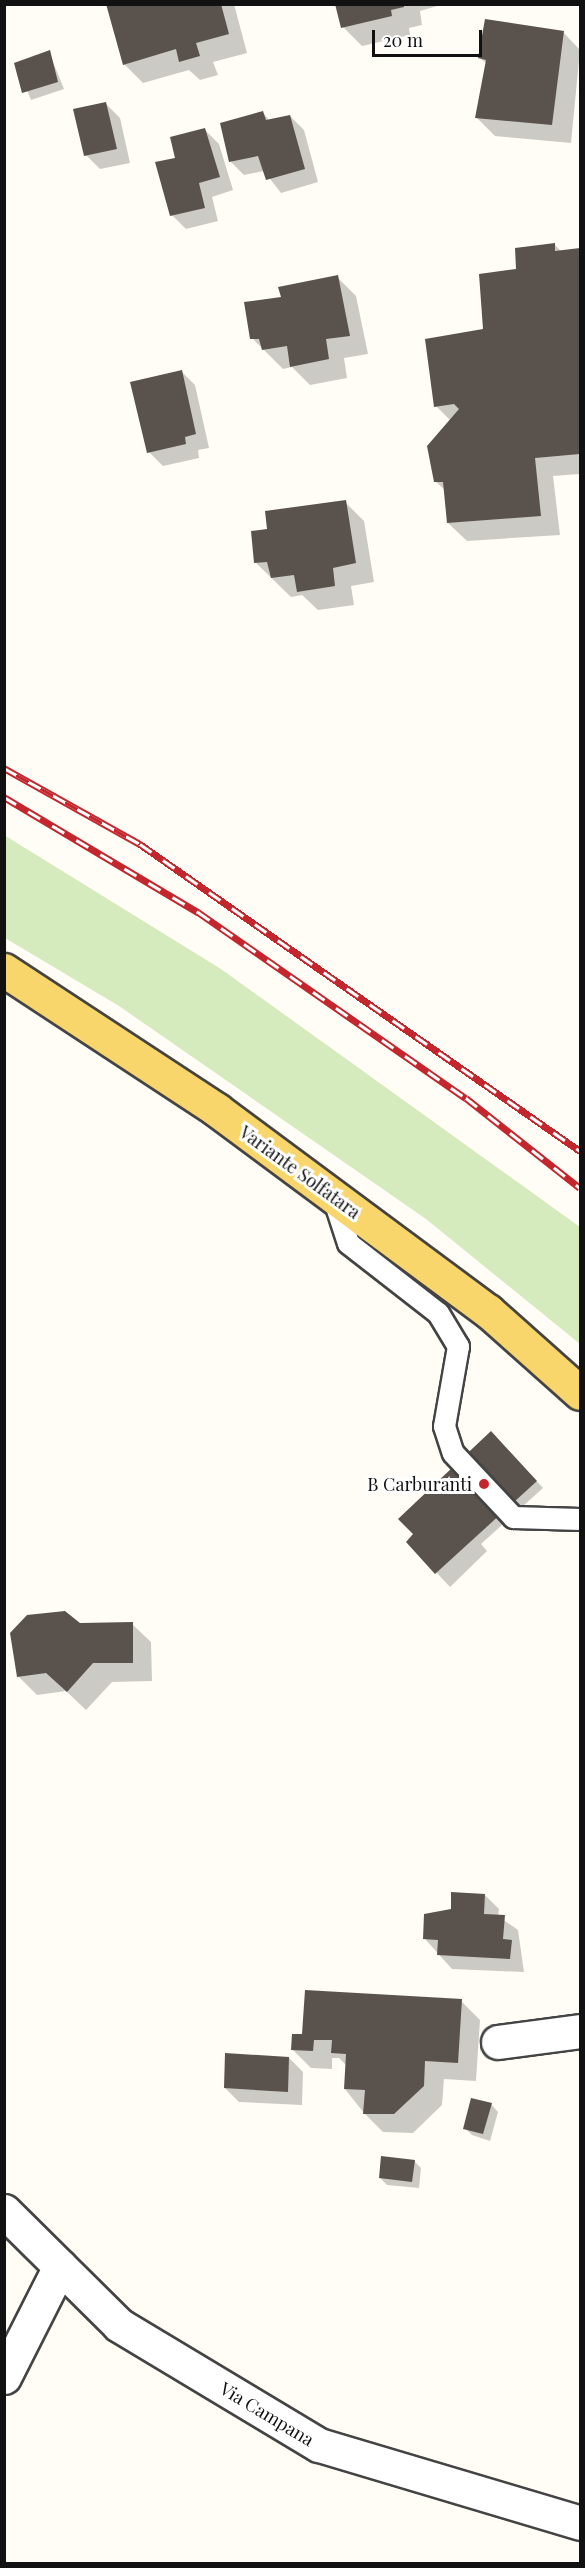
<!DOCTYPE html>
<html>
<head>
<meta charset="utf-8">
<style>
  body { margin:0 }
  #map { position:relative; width:585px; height:2568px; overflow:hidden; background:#fffdf5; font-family:"Playfair Display",serif }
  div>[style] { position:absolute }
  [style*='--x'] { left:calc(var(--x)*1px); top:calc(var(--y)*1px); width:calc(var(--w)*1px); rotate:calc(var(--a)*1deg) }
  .green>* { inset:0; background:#d5ebbd }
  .shadow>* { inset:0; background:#0003 }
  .building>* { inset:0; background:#5a524d }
  .roads { filter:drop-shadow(2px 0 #444) drop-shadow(-2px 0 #444) drop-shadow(0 2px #444) drop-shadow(0 -2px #444) }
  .lane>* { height:21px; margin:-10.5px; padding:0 10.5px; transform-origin:10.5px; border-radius:10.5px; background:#fff }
  .street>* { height:33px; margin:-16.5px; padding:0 16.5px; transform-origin:16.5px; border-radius:16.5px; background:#fff }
  .primary>* { height:33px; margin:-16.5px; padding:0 16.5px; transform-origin:16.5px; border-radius:16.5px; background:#f9d66b }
  .rail>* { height:7px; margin-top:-3.5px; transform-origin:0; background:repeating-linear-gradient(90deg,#fff 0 14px,#c4262e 0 28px); box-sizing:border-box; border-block:2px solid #c4262e }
  .dots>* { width:16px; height:16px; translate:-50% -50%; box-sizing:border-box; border:3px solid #fff; border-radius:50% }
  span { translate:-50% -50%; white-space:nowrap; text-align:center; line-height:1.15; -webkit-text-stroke:6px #fff; paint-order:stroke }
  .street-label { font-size:18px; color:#111 }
  .poi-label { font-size:18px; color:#111 }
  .right { translate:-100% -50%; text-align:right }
  .frame { position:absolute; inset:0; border:6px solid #111; pointer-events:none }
  .scale { position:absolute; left:372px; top:30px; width:110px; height:27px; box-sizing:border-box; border:3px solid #111; border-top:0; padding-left:8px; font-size:18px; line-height:21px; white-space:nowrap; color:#111; -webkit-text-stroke:4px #fff; paint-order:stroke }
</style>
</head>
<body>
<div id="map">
  <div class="green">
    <div style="clip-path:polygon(4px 835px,221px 969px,580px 1227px,580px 1344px,426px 1219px,119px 1006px,5px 938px)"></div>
  </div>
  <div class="shadow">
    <div style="clip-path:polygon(110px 4px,234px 4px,247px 53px,213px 62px,218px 75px,200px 80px,189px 70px,143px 83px,124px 64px)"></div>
    <div style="clip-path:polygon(336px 4px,444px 4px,420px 11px,422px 25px,409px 28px,410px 35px,362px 46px,343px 27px)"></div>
    <div style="clip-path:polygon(563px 32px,580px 50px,571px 143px,495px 136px,476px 117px,487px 64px,480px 58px)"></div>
    <div style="clip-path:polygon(49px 52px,64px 89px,31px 100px,16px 63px)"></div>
    <div style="clip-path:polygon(106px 104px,120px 118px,130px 163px,100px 169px,86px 155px)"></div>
    <div style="clip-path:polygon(263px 113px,270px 121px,290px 116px,304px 130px,318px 182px,281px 193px,264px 171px,244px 175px,231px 162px)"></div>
    <div style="clip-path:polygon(205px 130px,219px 144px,233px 190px,212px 197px,218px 221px,186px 229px,172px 215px,177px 159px)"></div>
    <div style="clip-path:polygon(554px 244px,561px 251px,580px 249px,580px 474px,553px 476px,560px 535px,467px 541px,448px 523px,446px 491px,435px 481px,451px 421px,436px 406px,518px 270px)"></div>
    <div style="clip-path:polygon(337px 277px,356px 296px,368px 354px,344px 358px,347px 378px,310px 385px,292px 367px,283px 369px,252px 338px,282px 298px)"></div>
    <div style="clip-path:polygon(182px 372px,195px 385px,209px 448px,198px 450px,199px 458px,163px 466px,149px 452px)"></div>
    <div style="clip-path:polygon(345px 502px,364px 521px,374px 582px,351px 586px,354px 605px,318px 610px,302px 595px,291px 597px,255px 562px)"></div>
    <div style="clip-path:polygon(498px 1440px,543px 1488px,481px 1544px,487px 1551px,450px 1587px,408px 1542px)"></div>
    <div style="clip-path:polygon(132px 1624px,151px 1642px,152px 1681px,112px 1682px,86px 1710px,66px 1691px,37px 1695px,18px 1676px,80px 1625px)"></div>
    <div style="clip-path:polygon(485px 1895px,499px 1909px,498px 1916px,518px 1930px,524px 1972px,452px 1969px,425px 1939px,452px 1911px)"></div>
    <div style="clip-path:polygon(461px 2001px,480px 2020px,476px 2081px,444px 2079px,442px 2105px,413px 2133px,383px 2132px,364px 2113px,345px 2089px,347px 2066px,339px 2058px,332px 2058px,332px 2069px,311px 2068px,292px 2049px,303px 2036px)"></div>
    <div style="clip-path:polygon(289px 2058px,303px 2072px,302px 2105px,239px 2102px,225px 2088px)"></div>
    <div style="clip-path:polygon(491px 2104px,498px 2112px,490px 2141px,472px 2135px,465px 2128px)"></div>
    <div style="clip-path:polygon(414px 2161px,421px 2168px,419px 2188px,387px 2185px,380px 2178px)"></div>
  </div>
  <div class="building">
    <div style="clip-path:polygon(106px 4px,221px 4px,229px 34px,196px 43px,200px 56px,179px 62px,176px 49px,123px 65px)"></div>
    <div style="clip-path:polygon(335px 4px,404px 4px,404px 7px,391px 10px,392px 16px,341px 28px)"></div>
    <div style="clip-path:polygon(485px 19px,564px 31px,552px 125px,475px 118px,486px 60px,478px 58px)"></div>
    <div style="clip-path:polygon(50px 50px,58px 82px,22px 93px,14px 63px)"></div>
    <div style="clip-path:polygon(106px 102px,117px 149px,84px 156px,73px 109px)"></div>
    <div style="clip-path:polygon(263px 111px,266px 120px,290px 115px,305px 169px,266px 180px,258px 156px,229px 162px,220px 123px)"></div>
    <div style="clip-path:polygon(205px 128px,220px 177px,199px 183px,205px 208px,170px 216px,155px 162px,175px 158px,170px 137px)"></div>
    <div style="clip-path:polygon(555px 243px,555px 251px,580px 248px,580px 454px,535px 458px,541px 516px,447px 523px,443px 482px,434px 482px,427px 446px,459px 409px,454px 404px,434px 407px,425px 339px,483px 329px,479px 274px,516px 269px,515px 248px)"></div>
    <div style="clip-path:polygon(338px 275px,350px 336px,326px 339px,329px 359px,290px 367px,287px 346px,262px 350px,259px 339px,250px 339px,244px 302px,281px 297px,278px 287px)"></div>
    <div style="clip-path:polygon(182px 370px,196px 434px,185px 437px,186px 444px,147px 453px,130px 382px)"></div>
    <div style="clip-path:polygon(346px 500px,356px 563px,333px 568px,335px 586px,297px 592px,294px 575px,271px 578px,267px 562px,254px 563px,251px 531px,267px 529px,265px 511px)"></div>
    <div style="clip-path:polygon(491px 1431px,537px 1481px,435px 1574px,406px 1542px,413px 1534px,398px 1519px)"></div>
    <div style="clip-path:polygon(65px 1611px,80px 1623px,133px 1622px,133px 1663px,93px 1663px,67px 1692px,46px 1673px,17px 1677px,10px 1633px,27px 1615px)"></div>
    <div style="clip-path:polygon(451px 1892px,485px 1894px,484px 1914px,505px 1915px,503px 1939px,512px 1940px,510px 1959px,437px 1955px,438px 1940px,423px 1939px,424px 1914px,451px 1909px)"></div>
    <div style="clip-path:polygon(305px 1990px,462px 1999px,458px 2063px,425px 2061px,424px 2086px,394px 2114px,363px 2114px,365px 2090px,344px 2089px,346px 2054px,331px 2053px,332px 2040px,314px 2040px,313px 2051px,291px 2050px,292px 2034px,302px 2034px)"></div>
    <div style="clip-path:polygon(225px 2053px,289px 2057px,288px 2092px,224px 2088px)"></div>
    <div style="clip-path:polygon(471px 2098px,492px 2103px,483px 2134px,463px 2129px)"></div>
    <div style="clip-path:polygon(381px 2156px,415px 2160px,412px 2182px,379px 2178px)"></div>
  </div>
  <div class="roads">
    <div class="lane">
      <div style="--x:333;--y:1197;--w:48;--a:71.9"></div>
      <div style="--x:348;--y:1243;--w:114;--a:37.9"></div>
      <div style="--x:438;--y:1313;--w:39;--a:59"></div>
      <div style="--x:458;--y:1346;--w:81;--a:99.9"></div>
      <div style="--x:444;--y:1426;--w:28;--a:72"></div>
      <div style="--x:453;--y:1453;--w:88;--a:46.8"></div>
      <div style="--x:513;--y:1517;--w:67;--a:1.7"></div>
    </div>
    <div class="street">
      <div style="--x:498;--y:2042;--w:83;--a:-7.6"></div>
      <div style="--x:4;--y:2211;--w:162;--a:44.7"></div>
      <div style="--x:119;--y:2325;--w:233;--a:31"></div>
      <div style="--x:319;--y:2445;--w:272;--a:16.6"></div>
      <div style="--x:4;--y:2377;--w:124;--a:-63.2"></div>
    </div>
    <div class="primary">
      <div style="--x:4;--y:970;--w:255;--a:33.3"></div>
      <div style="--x:217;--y:1110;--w:337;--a:36.6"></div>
      <div style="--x:488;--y:1311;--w:123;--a:41.7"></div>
    </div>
  </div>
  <div class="rail">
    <div style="--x:4;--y:768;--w:156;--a:29.2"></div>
    <div style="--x:140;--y:844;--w:537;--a:34.9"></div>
    <div style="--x:4;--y:797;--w:226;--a:30.7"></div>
    <div style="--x:198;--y:912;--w:326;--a:34.8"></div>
    <div style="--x:466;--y:1098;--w:145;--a:38.3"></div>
  </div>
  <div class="dots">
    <div style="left:484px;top:1484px;background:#c4262e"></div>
  </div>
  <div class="street-label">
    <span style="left:300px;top:1172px;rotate:36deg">Variante Solfatara</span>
    <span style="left:267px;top:2414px;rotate:31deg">Via Campana</span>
  </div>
  <div class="poi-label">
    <span class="right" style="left:472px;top:1484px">B Carburanti</span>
  </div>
  <div class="frame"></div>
  <div class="scale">20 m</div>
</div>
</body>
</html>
